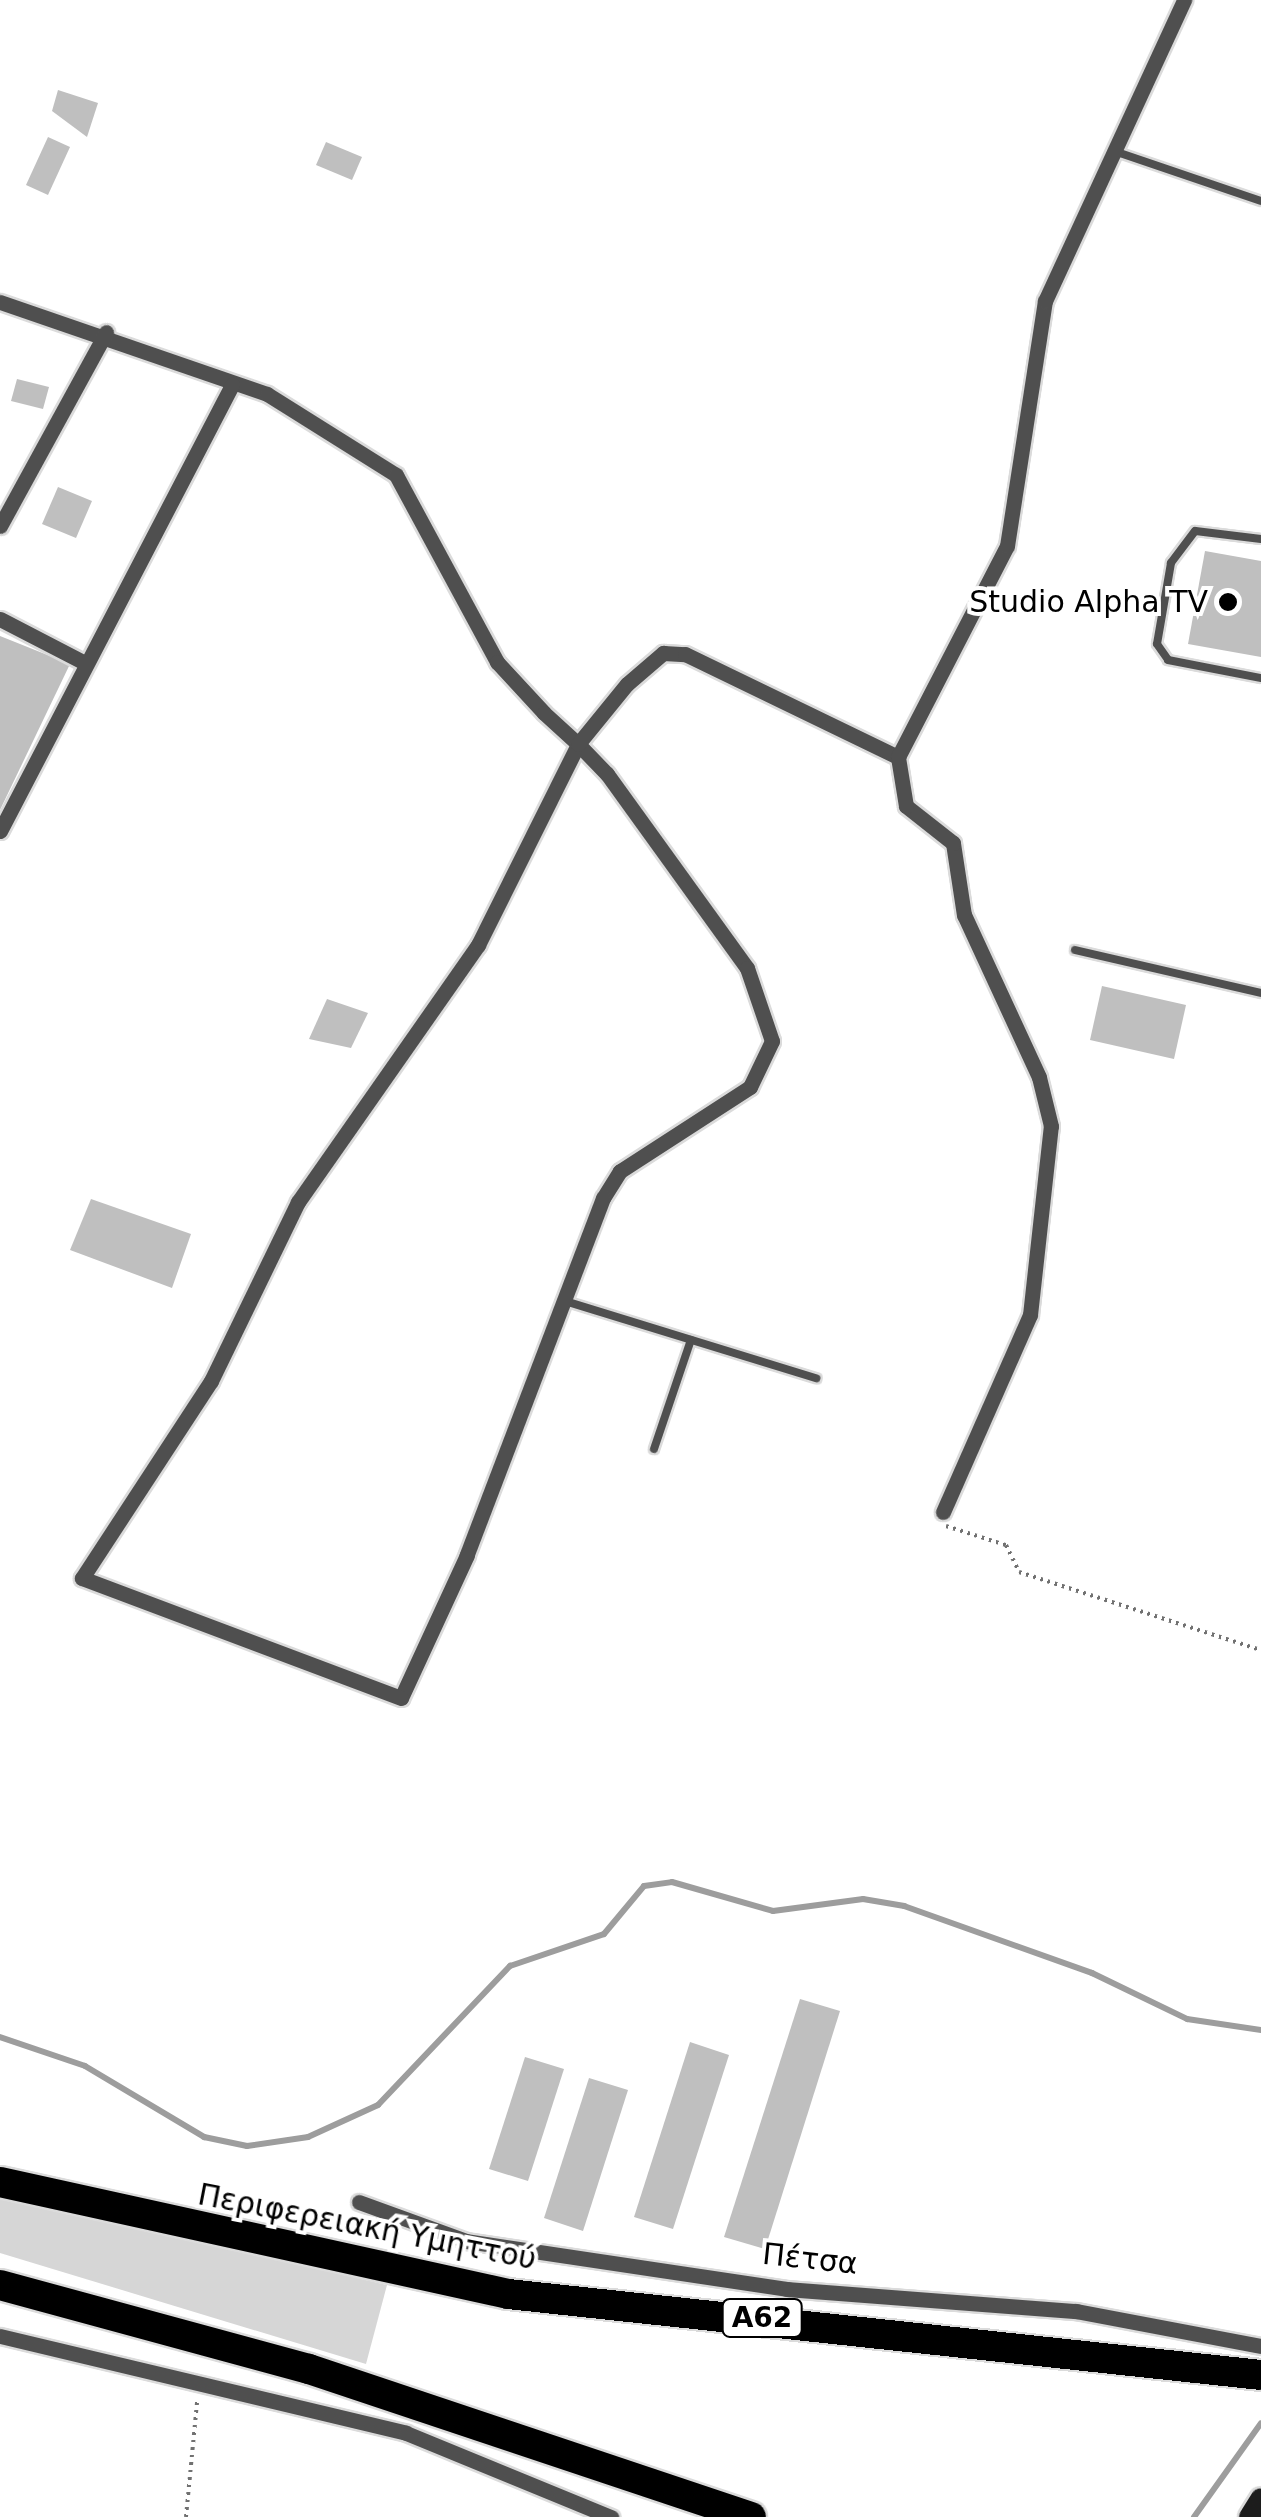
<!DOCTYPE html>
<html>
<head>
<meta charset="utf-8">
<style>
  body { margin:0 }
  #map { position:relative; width:1261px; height:2517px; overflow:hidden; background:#fff; font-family:"DejaVu Sans",sans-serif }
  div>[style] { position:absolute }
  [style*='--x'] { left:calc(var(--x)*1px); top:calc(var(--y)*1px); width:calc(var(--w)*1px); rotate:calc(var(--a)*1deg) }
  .green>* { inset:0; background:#d6d6d6 }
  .stream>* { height:6px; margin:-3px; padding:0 3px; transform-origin:3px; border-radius:3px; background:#9d9d9d }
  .building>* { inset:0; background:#bfbfbf }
  .path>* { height:4px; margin-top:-2px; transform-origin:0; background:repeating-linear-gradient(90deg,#717171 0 2.5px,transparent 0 7.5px) }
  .roads { filter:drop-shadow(2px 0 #dbdbdb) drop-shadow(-2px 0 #dbdbdb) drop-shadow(0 2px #dbdbdb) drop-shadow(0 -2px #dbdbdb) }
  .lane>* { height:8px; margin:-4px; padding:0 4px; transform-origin:4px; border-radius:4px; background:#4f4f4f }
  .street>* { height:15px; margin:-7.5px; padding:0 7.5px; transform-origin:7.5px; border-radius:7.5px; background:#4f4f4f }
  .secondary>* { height:20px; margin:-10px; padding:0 10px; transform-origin:10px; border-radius:10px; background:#1c1c1c }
  .highway>* { height:30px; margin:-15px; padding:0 15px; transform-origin:15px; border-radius:15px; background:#000 }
  .dots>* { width:28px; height:28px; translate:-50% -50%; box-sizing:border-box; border:5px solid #fff; border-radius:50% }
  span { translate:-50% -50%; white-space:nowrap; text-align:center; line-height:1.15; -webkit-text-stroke:8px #fff; paint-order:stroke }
  .shield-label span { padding:2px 8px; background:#fff; border:2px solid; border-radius:8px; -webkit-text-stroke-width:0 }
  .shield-label { font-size:28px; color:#000; font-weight:700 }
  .poi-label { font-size:30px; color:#000 }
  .right { translate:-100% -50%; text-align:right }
  .street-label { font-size:30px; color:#000 }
</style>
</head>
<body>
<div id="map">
  <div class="green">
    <div style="clip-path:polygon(0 2195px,387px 2285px,366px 2364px,0 2253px)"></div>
  </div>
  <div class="stream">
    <div style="--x:0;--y:2037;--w:90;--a:18.8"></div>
    <div style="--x:85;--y:2066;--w:139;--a:30.8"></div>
    <div style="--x:204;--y:2137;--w:44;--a:11.8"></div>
    <div style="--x:247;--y:2146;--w:62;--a:-8.4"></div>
    <div style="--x:308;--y:2137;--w:77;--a:-24.6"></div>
    <div style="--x:378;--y:2105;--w:192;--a:-46.5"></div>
    <div style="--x:510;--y:1966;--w:99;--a:-18.8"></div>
    <div style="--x:604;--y:1934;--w:62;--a:-50.2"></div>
    <div style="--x:644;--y:1886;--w:28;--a:-8"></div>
    <div style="--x:672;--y:1882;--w:105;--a:16"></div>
    <div style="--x:773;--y:1911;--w:91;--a:-7.6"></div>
    <div style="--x:863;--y:1899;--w:42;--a:9.7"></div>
    <div style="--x:904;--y:1906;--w:200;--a:19.6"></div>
    <div style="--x:1092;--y:1973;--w:106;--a:25.8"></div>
    <div style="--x:1187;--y:2019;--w:75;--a:8.5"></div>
    <div style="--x:1194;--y:2517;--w:115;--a:-54.5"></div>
  </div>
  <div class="building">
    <div style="clip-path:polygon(58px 90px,98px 103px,87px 137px,52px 111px)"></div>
    <div style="clip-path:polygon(48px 137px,70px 147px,48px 195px,26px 185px)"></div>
    <div style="clip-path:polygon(326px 142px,362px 157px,352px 180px,316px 165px)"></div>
    <div style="clip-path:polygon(17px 379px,49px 387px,43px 409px,11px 401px)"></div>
    <div style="clip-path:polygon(58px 487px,92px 501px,76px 538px,42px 524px)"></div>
    <div style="clip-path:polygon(1205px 551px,1261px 561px,1261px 657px,1188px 644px)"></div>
    <div style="clip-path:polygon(0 636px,70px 664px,0 810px)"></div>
    <div style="clip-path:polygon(1102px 986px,1186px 1005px,1174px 1059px,1090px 1040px)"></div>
    <div style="clip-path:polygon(327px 999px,368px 1013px,351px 1048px,309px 1039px)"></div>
    <div style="clip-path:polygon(91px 1199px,191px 1234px,172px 1288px,70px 1250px)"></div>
    <div style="clip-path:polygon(800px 1999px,840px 2011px,765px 2249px,724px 2237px)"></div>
    <div style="clip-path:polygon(690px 2042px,729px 2055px,673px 2229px,634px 2217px)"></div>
    <div style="clip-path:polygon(525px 2057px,564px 2069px,528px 2181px,489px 2169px)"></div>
    <div style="clip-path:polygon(589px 2078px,628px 2090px,583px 2231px,544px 2218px)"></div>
  </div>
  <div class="path">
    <div style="--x:946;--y:1526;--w:63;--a:17.6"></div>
    <div style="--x:1006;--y:1545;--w:30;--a:64"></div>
    <div style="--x:1019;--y:1572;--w:254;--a:17.9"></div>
    <div style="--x:186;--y:2517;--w:116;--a:-84.5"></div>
  </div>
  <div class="roads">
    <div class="lane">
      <div style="--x:1117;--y:152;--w:152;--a:18.8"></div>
      <div style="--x:1261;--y:539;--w:66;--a:-173.1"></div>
      <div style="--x:1195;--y:531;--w:40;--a:127"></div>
      <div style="--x:1171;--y:563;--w:82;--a:99.8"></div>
      <div style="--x:1157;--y:644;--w:19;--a:55"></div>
      <div style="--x:1168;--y:660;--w:95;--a:11"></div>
      <div style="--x:1075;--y:950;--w:191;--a:13"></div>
      <div style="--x:565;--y:1301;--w:263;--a:17.1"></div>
      <div style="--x:654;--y:1449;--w:115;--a:-71.3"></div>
    </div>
    <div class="street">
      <div style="--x:0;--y:302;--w:282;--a:19"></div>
      <div style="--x:267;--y:394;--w:152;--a:32.1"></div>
      <div style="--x:396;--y:475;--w:213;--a:61.6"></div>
      <div style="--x:497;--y:662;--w:69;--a:47.3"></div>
      <div style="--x:544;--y:713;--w:46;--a:42.4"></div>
      <div style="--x:578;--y:744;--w:42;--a:46"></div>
      <div style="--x:607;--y:774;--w:239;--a:54.2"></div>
      <div style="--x:747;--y:968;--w:77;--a:71.1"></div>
      <div style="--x:772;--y:1041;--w:51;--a:115.6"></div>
      <div style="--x:750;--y:1087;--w:155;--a:147.1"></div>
      <div style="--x:620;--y:1171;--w:32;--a:122"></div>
      <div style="--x:603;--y:1198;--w:382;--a:110.9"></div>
      <div style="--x:467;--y:1555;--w:157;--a:114.8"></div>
      <div style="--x:401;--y:1698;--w:341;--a:-159.4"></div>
      <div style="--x:82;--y:1578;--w:235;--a:-56.8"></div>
      <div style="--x:211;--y:1381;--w:199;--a:-64.1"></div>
      <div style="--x:298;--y:1202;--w:314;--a:-55"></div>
      <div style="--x:478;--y:945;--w:225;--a:-63.5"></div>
      <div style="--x:578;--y:744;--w:77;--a:-50.8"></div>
      <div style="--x:627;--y:684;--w:48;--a:-40.7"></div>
      <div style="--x:663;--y:653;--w:22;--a:3"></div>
      <div style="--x:685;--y:654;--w:237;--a:25.8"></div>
      <div style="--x:0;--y:526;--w:221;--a:-61.3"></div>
      <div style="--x:0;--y:619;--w:96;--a:27.4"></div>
      <div style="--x:0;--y:831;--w:503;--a:-62.52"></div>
      <div style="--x:943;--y:1512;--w:215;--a:-66.2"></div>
      <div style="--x:1030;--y:1315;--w:190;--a:-83.7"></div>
      <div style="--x:1051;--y:1126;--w:50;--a:-103.8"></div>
      <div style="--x:1039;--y:1077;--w:179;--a:-114.8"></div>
      <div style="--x:964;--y:915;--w:73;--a:-98.7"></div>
      <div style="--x:953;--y:843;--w:60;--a:-141.8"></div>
      <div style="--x:906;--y:806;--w:50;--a:-99.3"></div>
      <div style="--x:898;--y:757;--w:237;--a:-62.7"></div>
      <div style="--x:1007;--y:546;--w:248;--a:-81.2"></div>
      <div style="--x:1045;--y:301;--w:332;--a:-65.2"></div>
      <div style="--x:359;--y:2202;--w:114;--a:20"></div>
      <div style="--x:466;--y:2241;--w:325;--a:8.5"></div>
      <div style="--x:787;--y:2289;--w:290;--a:4.4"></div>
      <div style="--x:1076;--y:2311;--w:188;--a:10.7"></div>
      <div style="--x:0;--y:2336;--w:417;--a:13.4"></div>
      <div style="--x:406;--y:2433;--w:222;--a:22.3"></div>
    </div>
    <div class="secondary">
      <div style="--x:1249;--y:2517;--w:22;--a:-58"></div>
    </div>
    <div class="highway">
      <div style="--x:0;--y:2182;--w:520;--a:12.43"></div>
      <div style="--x:508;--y:2294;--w:757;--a:6.14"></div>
      <div style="--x:0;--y:2285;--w:320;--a:15.2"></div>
      <div style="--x:309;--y:2369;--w:466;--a:18.5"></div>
    </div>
  </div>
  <div class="dots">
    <div style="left:1228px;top:602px;background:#000"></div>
  </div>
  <div class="shield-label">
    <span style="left:762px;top:2318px">Α62</span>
  </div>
  <div class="poi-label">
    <span class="right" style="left:1208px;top:602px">Studio Alpha TV</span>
  </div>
  <div class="street-label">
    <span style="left:367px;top:2227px;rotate:11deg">Περιφερειακή Υμηττού</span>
    <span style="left:810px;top:2259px;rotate:6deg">Πέτσα</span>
  </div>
</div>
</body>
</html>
